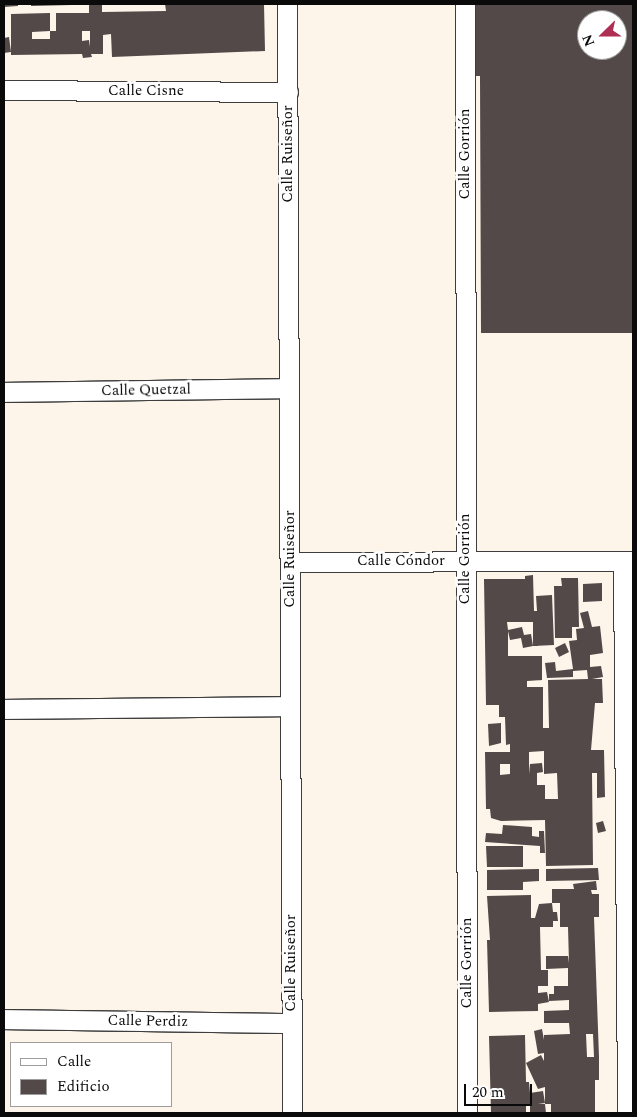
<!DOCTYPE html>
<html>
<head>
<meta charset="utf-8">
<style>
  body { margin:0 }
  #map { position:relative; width:637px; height:1117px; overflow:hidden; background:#fdf5ea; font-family:Spectral,serif }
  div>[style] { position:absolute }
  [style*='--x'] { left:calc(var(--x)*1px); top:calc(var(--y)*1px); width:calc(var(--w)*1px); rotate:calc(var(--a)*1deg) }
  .building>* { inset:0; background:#524948 }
  .roads { filter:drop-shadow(1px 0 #3d3d3d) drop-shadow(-1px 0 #3d3d3d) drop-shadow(0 1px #3d3d3d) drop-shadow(0 -1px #3d3d3d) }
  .minor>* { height:19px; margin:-9.5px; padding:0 9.5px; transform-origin:9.5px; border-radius:9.5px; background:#fff }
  span { translate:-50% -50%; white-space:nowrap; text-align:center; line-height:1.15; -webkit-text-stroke:5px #fff; paint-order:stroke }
  .street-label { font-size:15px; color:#0a0a0a }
  .frame { position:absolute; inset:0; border:5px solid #0a0a0a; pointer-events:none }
  .legend { position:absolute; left:10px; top:1042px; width:162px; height:65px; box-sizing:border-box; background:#fff; border:1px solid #9d9d9d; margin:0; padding:6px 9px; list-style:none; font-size:15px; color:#0a0a0a }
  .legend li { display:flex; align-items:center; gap:10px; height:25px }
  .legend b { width:25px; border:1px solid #9d9d9d }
  .north { position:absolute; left:577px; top:10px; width:50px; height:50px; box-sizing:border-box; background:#fff; border:1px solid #9d9d9d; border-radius:50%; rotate:248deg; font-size:14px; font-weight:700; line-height:20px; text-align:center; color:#0a0a0a }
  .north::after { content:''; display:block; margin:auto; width:18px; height:22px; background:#ae2f53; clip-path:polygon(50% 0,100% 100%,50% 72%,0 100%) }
  .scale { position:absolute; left:464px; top:1084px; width:68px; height:22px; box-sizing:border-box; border:2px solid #0a0a0a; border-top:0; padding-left:6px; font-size:15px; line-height:18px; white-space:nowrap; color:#0a0a0a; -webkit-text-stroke:4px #fff; paint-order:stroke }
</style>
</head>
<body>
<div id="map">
  <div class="building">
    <div style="clip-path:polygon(4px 4px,18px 4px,18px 6px,4px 7px)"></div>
    <div style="clip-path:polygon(31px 4px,72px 4px,72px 5px,31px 6px)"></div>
    <div style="clip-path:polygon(evenodd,89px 4px,102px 4px,102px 12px,166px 11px,165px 4px,264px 4px,265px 51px,112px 57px,111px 34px,103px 35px,103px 54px,91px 54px,92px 57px,83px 58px,82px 54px,11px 55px,11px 14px,50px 13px,50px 31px,32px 32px,32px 39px,50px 39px,50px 31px,56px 31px,56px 13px,89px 13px,89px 4px,82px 31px,90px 31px,90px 47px,89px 40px,82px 41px,82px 31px)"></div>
    <div style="clip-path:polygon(evenodd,473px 4px,633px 4px,633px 333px,481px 333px,480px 76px,474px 76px,473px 4px,587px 20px,617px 20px,617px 50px,587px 50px,587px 20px)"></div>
    <div style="clip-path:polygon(9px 37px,11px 52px,4px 53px,4px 38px)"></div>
    <div style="clip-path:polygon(evenodd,533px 575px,534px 611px,537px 611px,536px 596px,552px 595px,554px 645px,533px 646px,533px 622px,507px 622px,508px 630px,522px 627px,524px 635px,531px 634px,533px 646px,523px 648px,521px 638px,510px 640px,508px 631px,508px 656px,542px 656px,542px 680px,527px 681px,527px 687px,543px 687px,543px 728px,549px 728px,548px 680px,588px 679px,587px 670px,573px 671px,573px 677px,547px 678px,545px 663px,555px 662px,556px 671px,573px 669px,569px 641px,577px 640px,576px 629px,584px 628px,580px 613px,588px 611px,592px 627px,600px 626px,603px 653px,590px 655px,590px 667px,601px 666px,603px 677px,592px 679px,602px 679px,603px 703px,595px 703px,591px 750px,604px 750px,605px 797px,597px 798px,597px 773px,592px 773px,593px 865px,546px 866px,545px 820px,501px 821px,491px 818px,490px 809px,486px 809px,485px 752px,510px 752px,510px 744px,506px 745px,505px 717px,499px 717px,499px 705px,486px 705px,484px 579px,525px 579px,525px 576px,533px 575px,544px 751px,544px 774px,557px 773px,558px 799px,545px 799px,545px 785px,537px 785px,537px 773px,543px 772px,542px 763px,530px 764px,529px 774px,529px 752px,544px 751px,533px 575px,500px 764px,510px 764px,510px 774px,500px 775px,500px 764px)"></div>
    <div style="clip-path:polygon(561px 578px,578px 578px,579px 627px,572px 627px,572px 638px,555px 638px,554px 586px,562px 586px)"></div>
    <div style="clip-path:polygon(602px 583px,602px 601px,583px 602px,583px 584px)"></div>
    <div style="clip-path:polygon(565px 643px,569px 652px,559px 657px,555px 648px)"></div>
    <div style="clip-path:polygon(501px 723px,501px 743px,489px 746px,488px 724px)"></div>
    <div style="clip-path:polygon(603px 821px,606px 831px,598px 833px,596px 823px)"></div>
    <div style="clip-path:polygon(503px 825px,532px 827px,532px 836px,539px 837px,539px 831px,544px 831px,545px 853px,540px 853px,540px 846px,485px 842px,486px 833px,502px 834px)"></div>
    <div style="clip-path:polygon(486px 846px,523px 846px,523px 867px,487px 867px)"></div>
    <div style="clip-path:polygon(598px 868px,599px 880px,546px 881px,546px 869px)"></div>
    <div style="clip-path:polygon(539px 869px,539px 881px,523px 882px,523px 890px,487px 890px,487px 870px)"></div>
    <div style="clip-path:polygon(evenodd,596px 881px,597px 890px,591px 890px,592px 894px,599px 894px,599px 917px,594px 917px,599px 1057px,599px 1080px,595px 1080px,595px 1113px,551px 1113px,551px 1104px,545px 1104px,545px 1087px,538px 1089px,526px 1063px,541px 1055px,544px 1061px,544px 1053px,538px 1054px,534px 1031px,542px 1029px,544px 1040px,544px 1035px,570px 1034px,569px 1023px,544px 1023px,544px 1011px,569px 1010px,569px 1000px,549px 1001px,549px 994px,554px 994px,554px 986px,568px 986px,568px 968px,546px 969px,546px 956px,568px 956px,569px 963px,568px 927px,560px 927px,560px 903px,552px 903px,552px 889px,574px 889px,573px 884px,596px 881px,586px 1034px,593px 1034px,594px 1057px,587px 1057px,586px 1034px)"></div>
    <div style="clip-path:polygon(531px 895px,531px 918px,535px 918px,539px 904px,552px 903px,553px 912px,557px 912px,558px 921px,553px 921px,553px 927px,540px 927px,541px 970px,548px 970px,548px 986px,538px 986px,538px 993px,547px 992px,549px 1002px,538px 1004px,538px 1011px,489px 1012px,487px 940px,490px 940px,487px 896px)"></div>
    <div style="clip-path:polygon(525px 1035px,526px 1082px,529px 1082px,530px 1093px,543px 1091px,545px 1103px,538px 1104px,545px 1104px,546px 1113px,530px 1113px,530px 1104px,526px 1104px,526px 1113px,491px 1113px,489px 1036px)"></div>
  </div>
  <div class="roads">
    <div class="minor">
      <div style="--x:287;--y:4;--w:1109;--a:89.74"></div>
      <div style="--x:465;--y:4;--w:1109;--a:89.9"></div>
      <div style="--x:4;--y:90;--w:284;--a:0.4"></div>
      <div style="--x:4;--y:392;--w:285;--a:-0.8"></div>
      <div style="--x:623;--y:561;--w:552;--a:89.58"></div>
      <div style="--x:290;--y:562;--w:343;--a:-0.2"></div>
      <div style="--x:4;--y:709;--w:286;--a:-0.6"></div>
      <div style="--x:4;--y:1019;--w:287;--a:0.8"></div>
    </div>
  </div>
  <div class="street-label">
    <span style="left:146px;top:91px">Calle Cisne</span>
    <span style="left:288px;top:154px;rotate:-90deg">Calle Ruiseñor</span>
    <span style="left:465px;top:154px;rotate:-90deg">Calle Gorrión</span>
    <span style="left:146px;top:390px;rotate:-1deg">Calle Quetzal</span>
    <span style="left:290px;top:559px;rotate:-90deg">Calle Ruiseñor</span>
    <span style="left:465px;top:559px;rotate:-90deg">Calle Gorrión</span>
    <span style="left:401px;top:561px">Calle Cóndor</span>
    <span style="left:291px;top:963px;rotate:-90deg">Calle Ruiseñor</span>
    <span style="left:467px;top:963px;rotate:-90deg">Calle Gorrión</span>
    <span style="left:148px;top:1021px;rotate:1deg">Calle Perdiz</span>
  </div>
  <div class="frame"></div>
  <ul class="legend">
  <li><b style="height:6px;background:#fff"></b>Calle</li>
  <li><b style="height:14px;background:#524948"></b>Edificio</li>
  </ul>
  <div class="north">N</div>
  <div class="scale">20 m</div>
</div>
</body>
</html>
